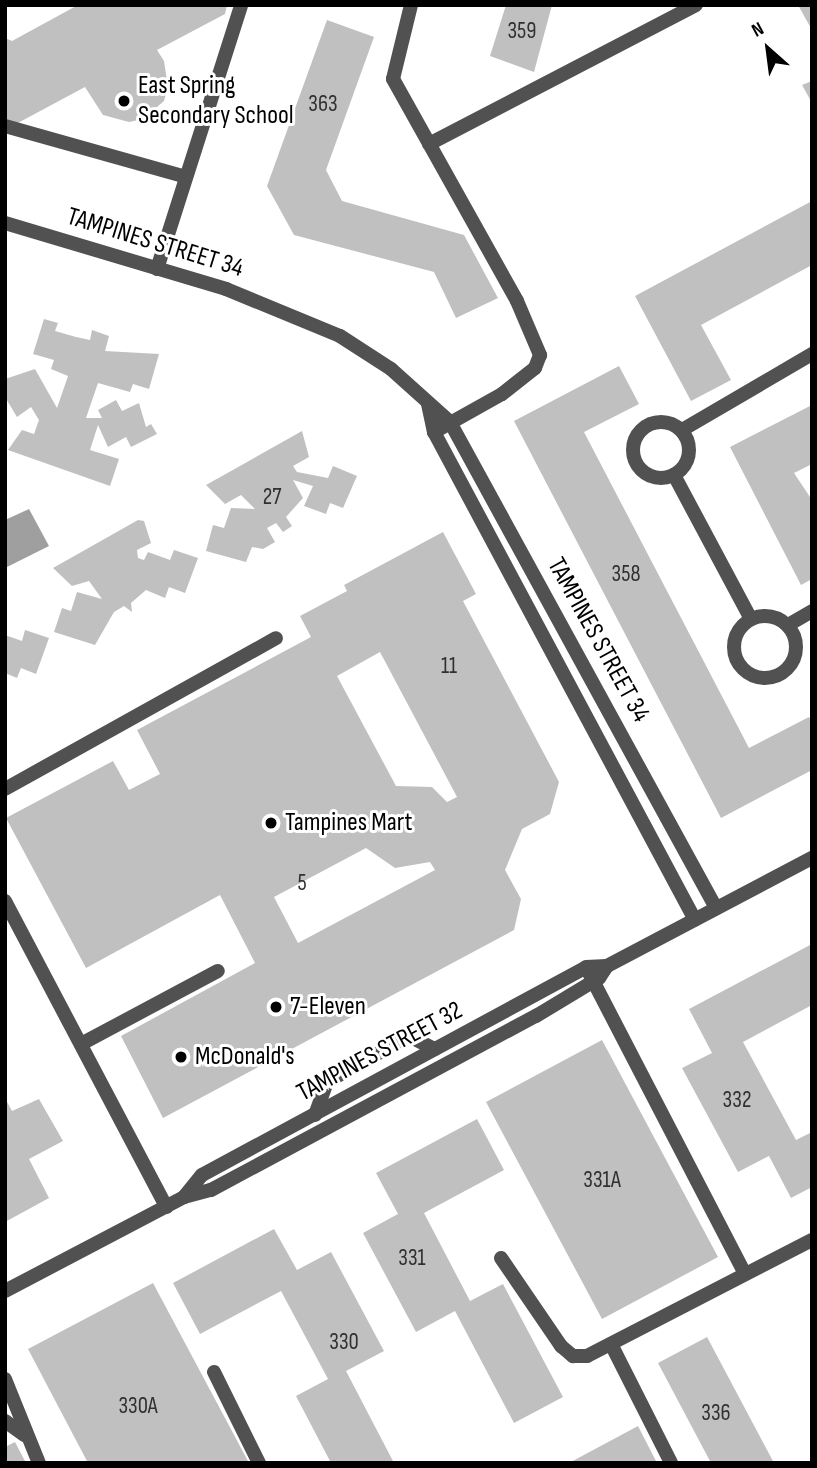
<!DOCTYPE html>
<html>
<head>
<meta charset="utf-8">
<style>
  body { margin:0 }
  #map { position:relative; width:817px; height:1468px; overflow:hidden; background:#fff; font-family:"Sofia Sans Condensed",sans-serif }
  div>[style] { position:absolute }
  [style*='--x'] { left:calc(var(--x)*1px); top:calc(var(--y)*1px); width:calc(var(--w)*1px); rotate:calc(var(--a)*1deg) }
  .water>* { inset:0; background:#9f9f9f }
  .building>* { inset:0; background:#c0c0c0 }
  .lane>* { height:14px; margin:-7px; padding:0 7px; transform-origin:7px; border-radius:7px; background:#515151 }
  .lane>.ring { margin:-7px; padding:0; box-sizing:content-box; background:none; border:14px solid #515151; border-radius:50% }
  .street>* { height:14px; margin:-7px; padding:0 7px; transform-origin:7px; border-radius:7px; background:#515151 }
  .dots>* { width:19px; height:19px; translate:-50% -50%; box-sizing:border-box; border:4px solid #fff; border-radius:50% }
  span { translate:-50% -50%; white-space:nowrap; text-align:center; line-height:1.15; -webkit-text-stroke:6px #fff; paint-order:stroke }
  .number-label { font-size:23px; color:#303030 }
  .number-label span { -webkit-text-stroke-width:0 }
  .poi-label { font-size:26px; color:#000 }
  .left { translate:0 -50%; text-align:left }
  .street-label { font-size:26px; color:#000 }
  .frame { position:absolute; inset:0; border:7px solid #000; pointer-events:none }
  .north { position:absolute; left:733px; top:14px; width:70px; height:70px; -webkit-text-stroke:5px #fff; paint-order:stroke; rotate:332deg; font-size:19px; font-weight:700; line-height:28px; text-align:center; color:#000 }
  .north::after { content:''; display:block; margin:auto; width:24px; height:32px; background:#000; clip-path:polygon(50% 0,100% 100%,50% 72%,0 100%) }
</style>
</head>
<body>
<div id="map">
  <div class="water">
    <div style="clip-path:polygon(29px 509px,49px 546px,5px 568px,5px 520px)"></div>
  </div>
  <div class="building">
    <div style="clip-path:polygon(78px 5px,227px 5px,225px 14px,157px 50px,164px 61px,168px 87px,164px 101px,143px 119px,129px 122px,103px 115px,85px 87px,16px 124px,5px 120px,5px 38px,12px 41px)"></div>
    <div style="clip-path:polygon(506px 5px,552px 5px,534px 72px,490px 56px)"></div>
    <div style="clip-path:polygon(798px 5px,812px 5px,812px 30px)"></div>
    <div style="clip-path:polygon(327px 20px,374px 37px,326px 170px,342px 201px,464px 235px,498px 298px,456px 318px,434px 272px,294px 235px,267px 186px)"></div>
    <div style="clip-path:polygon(812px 81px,812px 103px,802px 85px)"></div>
    <div style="clip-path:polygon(812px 201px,812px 265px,701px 325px,731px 380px,691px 401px,635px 296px)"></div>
    <div style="clip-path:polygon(44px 319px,58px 323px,55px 331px,76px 337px,90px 340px,92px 330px,109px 336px,105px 351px,159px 354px,149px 389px,133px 384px,130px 392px,98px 383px,86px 418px,102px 418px,98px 410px,116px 400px,122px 411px,139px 403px,146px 427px,151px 424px,157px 434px,131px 447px,126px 437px,108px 447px,98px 425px,90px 450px,119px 459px,110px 486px,8px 450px,22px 430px,34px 434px,39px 420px,31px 407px,17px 417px,5px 397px,5px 379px,35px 369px,57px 408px,68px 376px,51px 369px,54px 360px,33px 354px)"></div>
    <div style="clip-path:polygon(619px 366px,639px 404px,584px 432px,749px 748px,809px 717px,812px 722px,812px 770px,721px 818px,514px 421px)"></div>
    <div style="clip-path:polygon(812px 405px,812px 464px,794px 473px,812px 500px,812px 579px,801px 585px,730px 447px)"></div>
    <div style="clip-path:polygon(302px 431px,309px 457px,293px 466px,297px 472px,328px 478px,333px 466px,357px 476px,343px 508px,330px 503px,326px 514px,304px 506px,313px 486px,293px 480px,303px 498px,286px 517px,292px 526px,283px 532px,276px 523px,267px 528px,275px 542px,263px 549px,252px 547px,246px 562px,206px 551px,213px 525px,224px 528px,231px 508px,255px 509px,241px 495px,225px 504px,206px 485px)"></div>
    <div style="clip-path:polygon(138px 520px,144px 521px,151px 543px,137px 550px,138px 558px,144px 560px,148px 552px,170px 560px,174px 550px,198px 558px,185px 593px,169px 587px,165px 598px,146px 590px,131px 603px,132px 612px,124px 606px,114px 612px,95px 645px,54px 632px,62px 608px,71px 611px,77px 592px,102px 599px,89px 581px,72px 586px,53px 568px)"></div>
    <div style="clip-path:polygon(evenodd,443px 532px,476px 594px,463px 601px,559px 782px,550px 814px,522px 829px,505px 870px,521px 899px,514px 930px,163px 1118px,121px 1036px,255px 963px,220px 895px,86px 968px,6px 818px,113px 761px,129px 790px,160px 774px,137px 730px,311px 637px,300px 616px,347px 591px,344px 585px,443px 532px,380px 652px,457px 797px,447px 802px,432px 787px,396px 786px,337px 676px,380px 652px,443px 532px,366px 848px,395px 868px,430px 862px,435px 870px,298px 943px,274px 897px,366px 848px)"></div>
    <div style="clip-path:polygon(25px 630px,49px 638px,36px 674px,21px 668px,17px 678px,5px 673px,5px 635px,22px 641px)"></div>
    <div style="clip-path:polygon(812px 944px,812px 1005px,743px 1042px,796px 1140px,812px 1132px,812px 1187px,791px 1198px,769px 1156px,738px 1172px,682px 1068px,712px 1053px,689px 1009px)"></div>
    <div style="clip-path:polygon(602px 1040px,718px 1257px,602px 1319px,486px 1102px)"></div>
    <div style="clip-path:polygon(5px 1098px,12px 1111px,39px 1099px,63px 1141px,29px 1159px,49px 1198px,5px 1222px)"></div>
    <div style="clip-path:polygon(477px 1119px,504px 1170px,424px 1213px,470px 1301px,503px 1284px,563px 1397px,514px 1423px,455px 1311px,416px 1332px,363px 1233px,398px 1214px,376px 1173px)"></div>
    <div style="clip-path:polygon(274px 1229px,297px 1270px,331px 1252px,384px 1351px,346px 1371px,394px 1463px,331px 1463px,296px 1396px,328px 1379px,281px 1291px,200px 1334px,173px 1283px)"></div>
    <div style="clip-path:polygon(153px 1283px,249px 1463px,88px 1463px,28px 1349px)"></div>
    <div style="clip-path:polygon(707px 1337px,774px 1463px,711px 1463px,658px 1363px)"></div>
    <div style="clip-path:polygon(638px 1426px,657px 1463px,569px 1463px)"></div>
    <div style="clip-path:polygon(15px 1442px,26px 1463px,5px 1463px,5px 1447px)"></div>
  </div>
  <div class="lane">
    <div style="--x:411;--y:5;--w:76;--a:103.7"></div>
    <div style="--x:393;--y:79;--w:254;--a:60.8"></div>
    <div style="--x:517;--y:301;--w:59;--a:66.9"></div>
    <div style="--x:540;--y:355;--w:14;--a:111"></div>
    <div style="--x:535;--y:368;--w:42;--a:141.8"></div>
    <div style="--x:502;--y:394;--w:78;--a:150.8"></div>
    <div style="--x:5;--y:126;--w:188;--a:15.7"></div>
    <div style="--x:429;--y:144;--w:301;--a:-27.5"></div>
    <div style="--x:157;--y:269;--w:277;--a:-72.3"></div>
    <div class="ring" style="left:633px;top:422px;width:42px;height:42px"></div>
    <div style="--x:682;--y:430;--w:151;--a:-30.3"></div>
    <div style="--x:674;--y:475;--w:163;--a:61.9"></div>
    <div class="ring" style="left:734px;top:616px;width:48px;height:48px"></div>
    <div style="--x:788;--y:625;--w:28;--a:-30"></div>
    <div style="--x:5;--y:789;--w:310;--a:-29.1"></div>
    <div style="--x:5;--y:901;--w:346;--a:62.2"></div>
    <div style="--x:588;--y:971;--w:341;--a:62.6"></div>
    <div style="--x:81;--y:1044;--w:155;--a:-28.1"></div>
    <div style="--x:315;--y:1115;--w:35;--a:-70"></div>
    <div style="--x:327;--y:1082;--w:94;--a:-29.3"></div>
    <div style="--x:409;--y:1036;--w:29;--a:27"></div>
    <div style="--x:501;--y:1258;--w:107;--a:55.7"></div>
    <div style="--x:561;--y:1346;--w:16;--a:40"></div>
    <div style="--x:573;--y:1356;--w:14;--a:0"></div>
    <div style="--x:587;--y:1356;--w:253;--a:-27.3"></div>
    <div style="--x:611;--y:1344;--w:133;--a:63.2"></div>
    <div style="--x:214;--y:1372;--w:102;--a:63.7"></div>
    <div style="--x:5;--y:1379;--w:91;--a:68"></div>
    <div style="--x:5;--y:1421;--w:24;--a:36"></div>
  </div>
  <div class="street">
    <div style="--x:5;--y:223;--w:231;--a:16.6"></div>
    <div style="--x:226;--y:289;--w:123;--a:22.4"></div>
    <div style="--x:340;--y:336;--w:61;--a:32.9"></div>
    <div style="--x:391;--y:369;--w:79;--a:41.9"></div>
    <div style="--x:450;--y:422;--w:554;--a:61.31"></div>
    <div style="--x:428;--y:404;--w:29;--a:78"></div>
    <div style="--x:434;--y:432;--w:553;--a:61.86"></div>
    <div style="--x:184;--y:1197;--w:28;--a:-51"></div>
    <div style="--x:202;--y:1175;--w:437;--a:-28.4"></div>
    <div style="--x:586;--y:967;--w:21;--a:-3"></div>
    <div style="--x:5;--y:1291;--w:202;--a:-27.7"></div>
    <div style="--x:184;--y:1197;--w:28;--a:-15"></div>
    <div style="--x:211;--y:1190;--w:369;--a:-28.2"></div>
    <div style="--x:536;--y:1016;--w:74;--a:-31.1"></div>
    <div style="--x:599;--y:978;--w:14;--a:-56"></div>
    <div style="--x:607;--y:966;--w:232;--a:-27.8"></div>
  </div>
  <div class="dots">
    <div style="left:124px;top:101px;background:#000"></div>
    <div style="left:271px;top:823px;background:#000"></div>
    <div style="left:276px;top:1007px;background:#000"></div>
    <div style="left:181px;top:1057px;background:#000"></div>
  </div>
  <div class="number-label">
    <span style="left:522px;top:31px">359</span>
    <span style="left:323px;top:104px">363</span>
    <span style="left:272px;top:497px">27</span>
    <span style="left:626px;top:574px">358</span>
    <span style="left:449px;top:666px">11</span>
    <span style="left:302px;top:883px">5</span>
    <span style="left:737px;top:1100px">332</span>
    <span style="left:602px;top:1180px">331A</span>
    <span style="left:412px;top:1258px">331</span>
    <span style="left:344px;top:1342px">330</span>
    <span style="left:138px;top:1406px">330A</span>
    <span style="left:716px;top:1413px">336</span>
  </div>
  <div class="poi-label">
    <span class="left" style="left:138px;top:101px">East Spring<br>Secondary School</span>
    <span class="left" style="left:285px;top:823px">Tampines Mart</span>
    <span class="left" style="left:290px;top:1007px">7-Eleven</span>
    <span class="left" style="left:195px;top:1057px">McDonald's</span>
  </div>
  <div class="street-label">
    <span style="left:155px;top:243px;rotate:17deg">TAMPINES STREET 34</span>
    <span style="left:598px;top:640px;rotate:61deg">TAMPINES STREET 34</span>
    <span style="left:380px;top:1052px;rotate:-28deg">TAMPINES STREET 32</span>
  </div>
  <div class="frame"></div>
  <div class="north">N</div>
</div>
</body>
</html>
